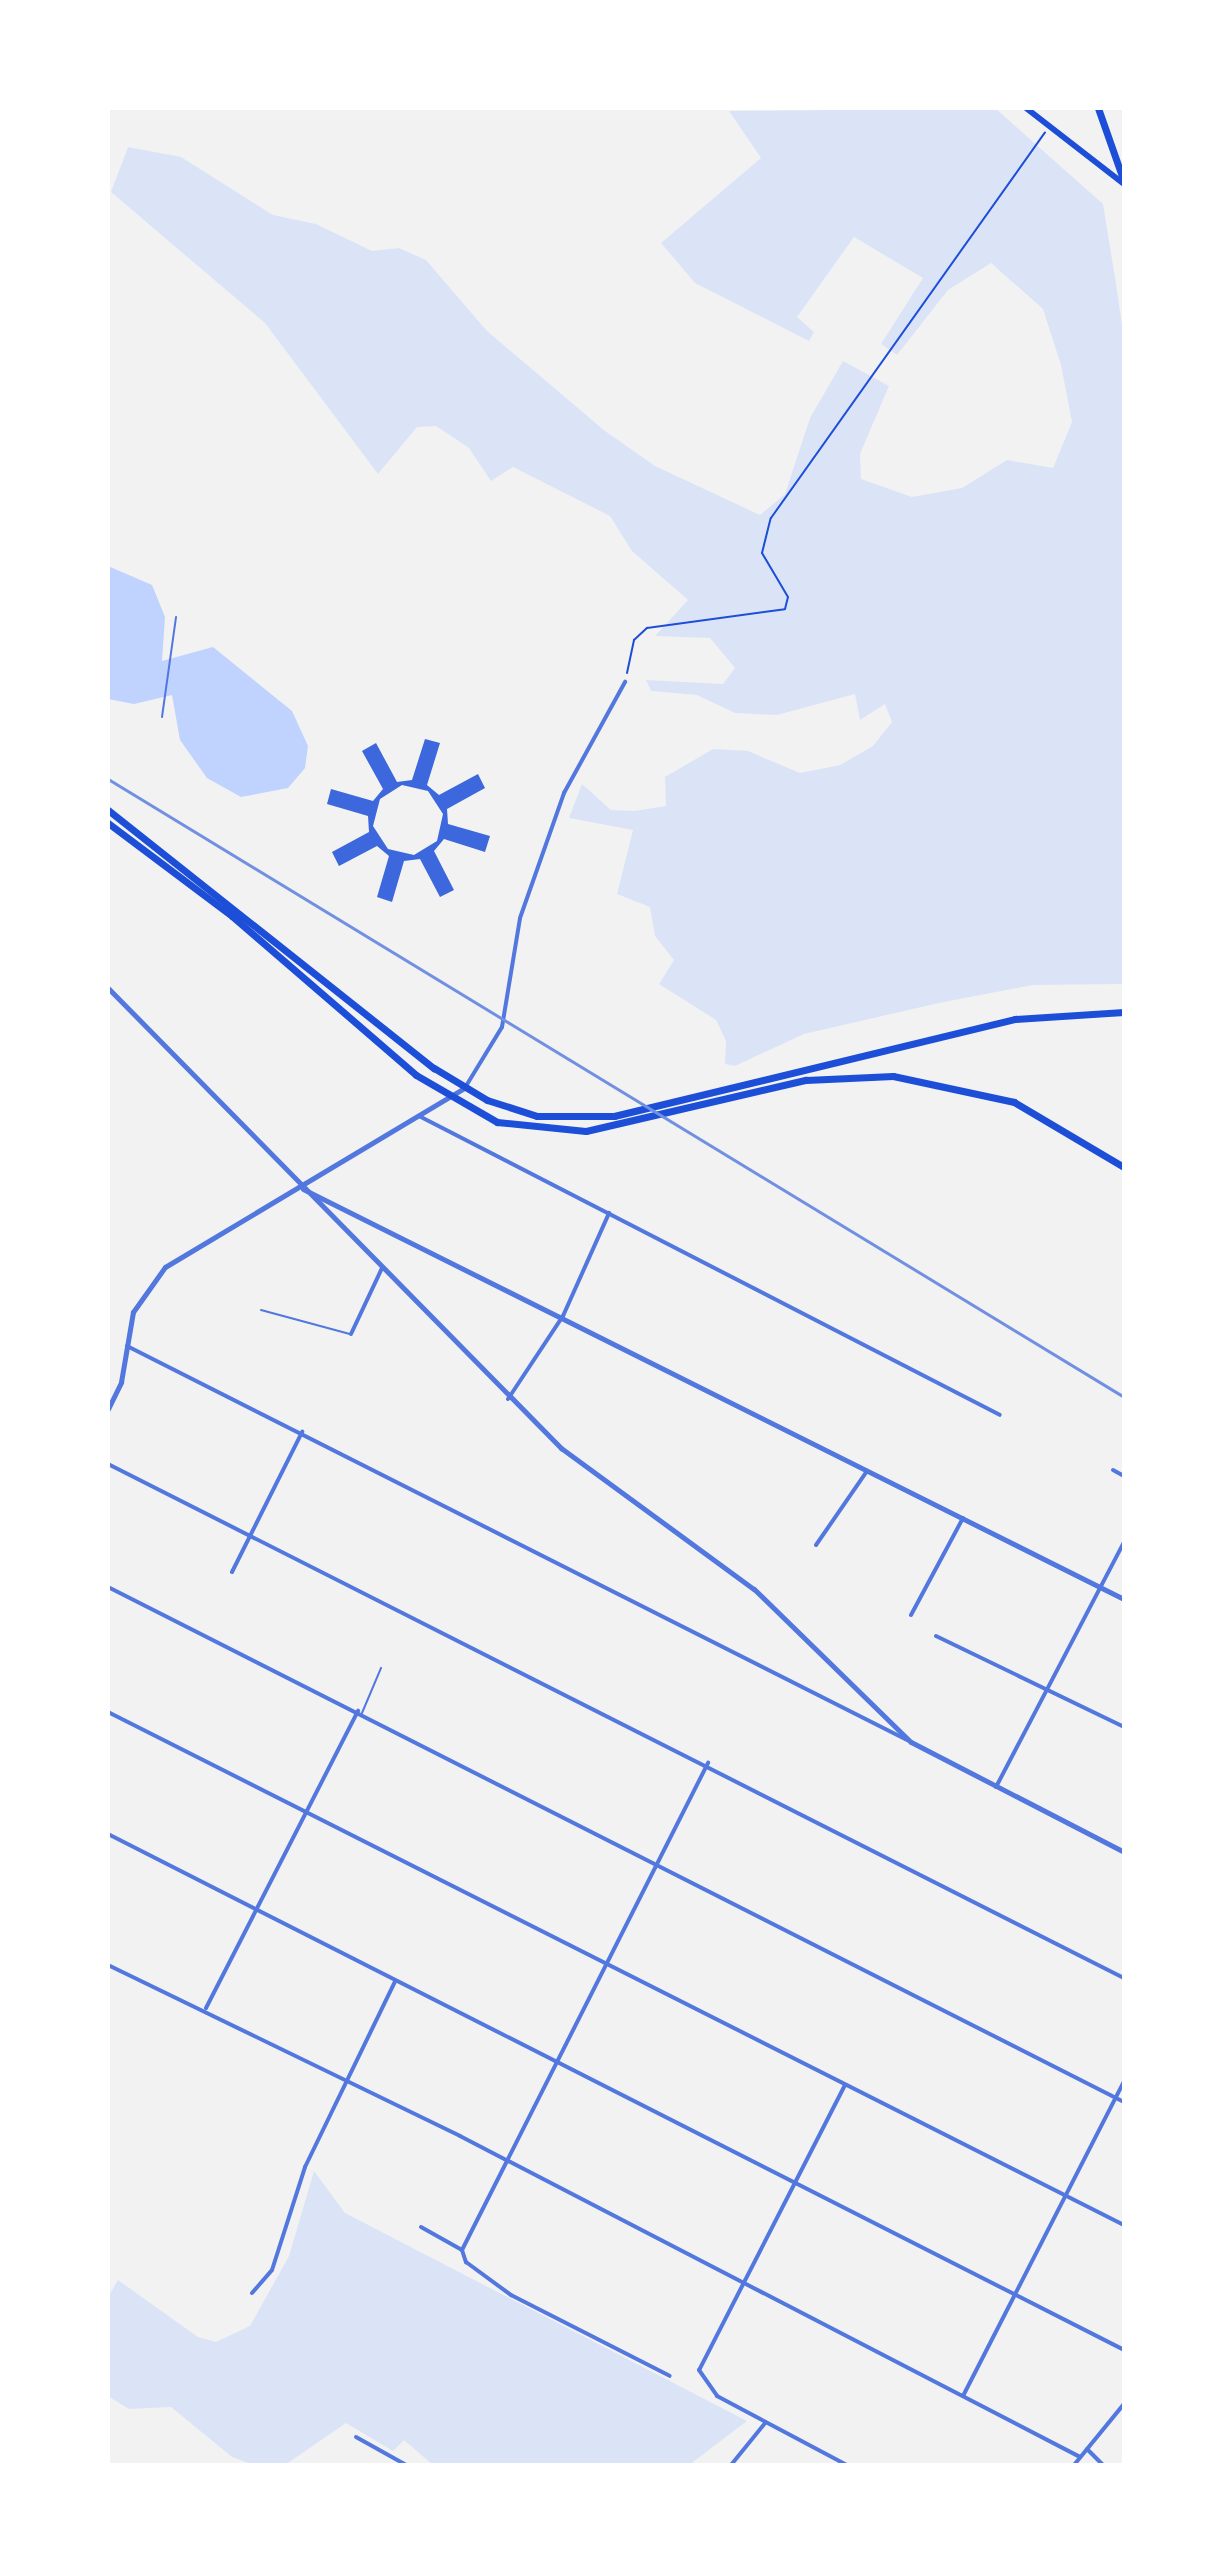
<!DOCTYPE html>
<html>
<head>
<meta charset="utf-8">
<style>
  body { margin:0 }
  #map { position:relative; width:1232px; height:2573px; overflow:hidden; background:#f2f2f2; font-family:"Golos Text",sans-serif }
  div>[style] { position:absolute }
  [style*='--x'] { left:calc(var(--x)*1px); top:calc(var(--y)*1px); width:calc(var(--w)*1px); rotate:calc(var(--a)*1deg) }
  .green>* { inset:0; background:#dbe4f7 }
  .water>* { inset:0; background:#bfd3fe }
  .building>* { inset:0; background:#3d67dc }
  .path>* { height:2px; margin:-1px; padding:0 1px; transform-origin:1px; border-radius:1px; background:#1d4ed8 }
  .service>* { height:2px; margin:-1px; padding:0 1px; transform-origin:1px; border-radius:1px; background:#5277de }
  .minor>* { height:4px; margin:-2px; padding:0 2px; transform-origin:2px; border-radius:2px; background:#5277de }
  .tertiary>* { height:5px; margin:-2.5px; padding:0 2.5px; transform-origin:2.5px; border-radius:2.5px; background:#5277de }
  .secondary>* { height:6px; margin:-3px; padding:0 3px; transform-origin:3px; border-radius:3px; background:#1d4ed8 }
  .trunk>* { height:7px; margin:-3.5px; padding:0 3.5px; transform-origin:3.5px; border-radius:3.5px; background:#1d4ed8 }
  .motorway>* { height:7px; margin:-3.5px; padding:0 3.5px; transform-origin:3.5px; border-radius:3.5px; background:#1d4ed8 }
  .rail>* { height:3px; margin:-1.5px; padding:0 1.5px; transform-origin:1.5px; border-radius:1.5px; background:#7290e2 }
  span { translate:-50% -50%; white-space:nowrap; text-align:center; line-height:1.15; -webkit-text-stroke:6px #fff; paint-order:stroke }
  .frame { position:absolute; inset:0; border:110px solid #fff; pointer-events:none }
</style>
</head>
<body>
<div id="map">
  <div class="green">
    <div style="clip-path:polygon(995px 108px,1103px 204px,1116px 284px,1124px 339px,1124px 984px,1033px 985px,939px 1003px,804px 1034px,735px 1066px,725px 1064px,726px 1041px,716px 1020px,659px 984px,674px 960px,655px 936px,650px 907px,617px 894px,633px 830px,569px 818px,582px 784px,611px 810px,635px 811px,666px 806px,665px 777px,713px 749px,748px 751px,800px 773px,840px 765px,873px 746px,892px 722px,885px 704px,860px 720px,855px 694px,777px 715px,735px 713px,697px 695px,651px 691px,646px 680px,723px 684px,735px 668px,710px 638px,655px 636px,688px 600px,632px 551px,610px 516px,513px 467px,491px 481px,469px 448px,436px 426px,417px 427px,378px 474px,265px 323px,111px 192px,128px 147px,181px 157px,273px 215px,316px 224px,372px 251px,399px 248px,426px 260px,487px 331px,605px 431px,655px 466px,760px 515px,785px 494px,810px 418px,843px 361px,889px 386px,860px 454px,861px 479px,912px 497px,962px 488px,1007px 460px,1053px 468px,1072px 422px,1061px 365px,1043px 309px,991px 263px,948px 290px,897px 355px,881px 344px,923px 278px,854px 237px,797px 317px,814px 332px,809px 341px,695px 283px,661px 243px,761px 158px,729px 111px)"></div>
    <div style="clip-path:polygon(314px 2171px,345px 2213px,747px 2421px,689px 2465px,433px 2465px,404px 2440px,393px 2451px,346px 2423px,285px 2465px,254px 2465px,232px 2457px,171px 2407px,129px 2409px,108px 2396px,108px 2297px,118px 2280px,198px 2337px,216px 2342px,250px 2326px,289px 2256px)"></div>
  </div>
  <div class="water">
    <div style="clip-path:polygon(108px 566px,152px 585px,165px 617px,162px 661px,213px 647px,292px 711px,308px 746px,305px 768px,288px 788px,241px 797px,207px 778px,180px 740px,172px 695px,134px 704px,108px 699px)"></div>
  </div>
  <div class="building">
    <div style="clip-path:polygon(evenodd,425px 739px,440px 743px,427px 785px,439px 795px,478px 774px,485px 788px,447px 809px,448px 824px,490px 836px,485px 852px,444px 839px,434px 851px,454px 890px,440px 897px,420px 859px,404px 861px,392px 902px,377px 897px,389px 856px,377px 846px,339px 866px,332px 852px,369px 832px,368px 816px,327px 804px,331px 789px,373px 801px,383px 789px,362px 751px,376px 743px,397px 782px,412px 780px,425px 739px,402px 785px,428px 791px,443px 814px,437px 841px,414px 855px,388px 849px,373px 826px,380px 799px,402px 785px)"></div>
  </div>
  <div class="path">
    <div style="--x:627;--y:673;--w:34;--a:-78"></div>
    <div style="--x:634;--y:640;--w:18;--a:-43"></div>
    <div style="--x:647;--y:628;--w:139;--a:-7.8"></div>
    <div style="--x:785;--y:609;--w:12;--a:-76"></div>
    <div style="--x:788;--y:597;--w:51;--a:-120.6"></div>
    <div style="--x:762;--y:553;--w:36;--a:-76"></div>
    <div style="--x:771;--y:518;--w:473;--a:-54.6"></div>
  </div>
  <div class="service">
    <div style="--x:162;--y:717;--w:101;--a:-82"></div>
    <div style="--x:261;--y:1310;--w:92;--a:15.1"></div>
    <div style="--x:362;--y:1713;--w:49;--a:-67.1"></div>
  </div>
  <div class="minor">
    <div style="--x:466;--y:1086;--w:69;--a:-58.6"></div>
    <div style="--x:502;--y:1027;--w:110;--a:-80.6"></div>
    <div style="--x:520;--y:918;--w:133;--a:-70.6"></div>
    <div style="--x:564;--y:793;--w:127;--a:-61.2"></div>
    <div style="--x:419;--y:1116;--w:653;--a:27.23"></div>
    <div style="--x:351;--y:1334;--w:73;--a:-64.8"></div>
    <div style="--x:127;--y:1346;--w:874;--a:26.8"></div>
    <div style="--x:508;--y:1399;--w:100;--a:-56.5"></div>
    <div style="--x:563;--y:1316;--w:113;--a:-65.9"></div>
    <div style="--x:108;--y:1464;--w:1139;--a:26.84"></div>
    <div style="--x:1113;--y:1470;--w:13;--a:29"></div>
    <div style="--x:816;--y:1545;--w:90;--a:-55.4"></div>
    <div style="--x:232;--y:1572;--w:157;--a:-63.4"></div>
    <div style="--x:108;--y:1587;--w:1139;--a:26.88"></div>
    <div style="--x:911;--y:1615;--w:110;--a:-61.8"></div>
    <div style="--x:936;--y:1636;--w:209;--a:25.8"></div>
    <div style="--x:108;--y:1712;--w:1138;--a:26.79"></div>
    <div style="--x:996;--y:1787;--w:276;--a:-62.4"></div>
    <div style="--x:108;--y:1834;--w:1140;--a:26.92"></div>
    <div style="--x:108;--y:1965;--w:391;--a:25.9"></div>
    <div style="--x:460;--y:2136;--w:698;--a:27.37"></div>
    <div style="--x:206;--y:2008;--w:334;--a:-62.9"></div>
    <div style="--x:845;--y:2085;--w:320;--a:117.1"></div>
    <div style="--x:699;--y:2370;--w:32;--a:55"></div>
    <div style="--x:717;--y:2396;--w:147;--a:28"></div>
    <div style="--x:421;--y:2227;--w:47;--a:29.3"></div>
    <div style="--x:462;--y:2250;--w:13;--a:72"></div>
    <div style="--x:466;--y:2262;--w:56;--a:36.3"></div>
    <div style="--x:511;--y:2295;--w:178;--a:27"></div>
    <div style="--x:462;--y:2250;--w:546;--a:-63.2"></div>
    <div style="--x:252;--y:2293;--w:30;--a:-49"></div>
    <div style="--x:272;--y:2270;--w:108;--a:-72.2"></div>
    <div style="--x:305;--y:2167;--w:206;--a:-64.1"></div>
    <div style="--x:963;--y:2396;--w:354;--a:-62.9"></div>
    <div style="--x:356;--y:2437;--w:57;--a:29.2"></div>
    <div style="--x:1087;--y:2449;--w:23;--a:45"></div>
    <div style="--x:731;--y:2465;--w:55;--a:-50.9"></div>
    <div style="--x:1074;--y:2465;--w:79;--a:-50.7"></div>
  </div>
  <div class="tertiary">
    <div style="--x:108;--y:988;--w:646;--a:45.44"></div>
    <div style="--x:561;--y:1448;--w:239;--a:36.2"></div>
    <div style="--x:754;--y:1589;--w:219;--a:44.3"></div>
    <div style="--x:911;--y:1742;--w:240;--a:27.3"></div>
    <div style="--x:303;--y:1189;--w:918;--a:26.54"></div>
    <div style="--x:108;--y:1409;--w:30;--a:-64"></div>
    <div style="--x:121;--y:1382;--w:71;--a:-80.3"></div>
    <div style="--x:133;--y:1312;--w:55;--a:-54.6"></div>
    <div style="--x:165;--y:1267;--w:348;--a:-30.9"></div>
  </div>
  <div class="secondary">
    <div style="--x:1026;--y:108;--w:124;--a:37.8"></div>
  </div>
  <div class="trunk">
    <div style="--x:108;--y:810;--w:416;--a:38.4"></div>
    <div style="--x:434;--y:1068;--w:62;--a:31.1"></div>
    <div style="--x:487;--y:1100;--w:52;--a:17.7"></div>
    <div style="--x:537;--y:1116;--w:77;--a:0"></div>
    <div style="--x:614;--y:1116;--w:413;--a:-13.6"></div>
    <div style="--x:1015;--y:1019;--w:109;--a:-3.7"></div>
    <div style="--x:108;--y:823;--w:155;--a:36.9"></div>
    <div style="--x:232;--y:916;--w:243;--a:40.8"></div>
    <div style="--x:416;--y:1075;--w:94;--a:30.1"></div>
    <div style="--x:497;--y:1122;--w:89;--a:5.8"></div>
    <div style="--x:586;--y:1131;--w:226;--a:-13.1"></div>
    <div style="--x:806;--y:1080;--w:87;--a:-2.6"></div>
    <div style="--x:893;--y:1076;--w:124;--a:12.1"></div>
    <div style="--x:1014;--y:1102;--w:128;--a:30.6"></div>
  </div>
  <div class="motorway">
    <div style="--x:1098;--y:108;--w:78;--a:70.6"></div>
  </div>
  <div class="rail">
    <div style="--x:108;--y:779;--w:1189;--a:31.31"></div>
  </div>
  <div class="frame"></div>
</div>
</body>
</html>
